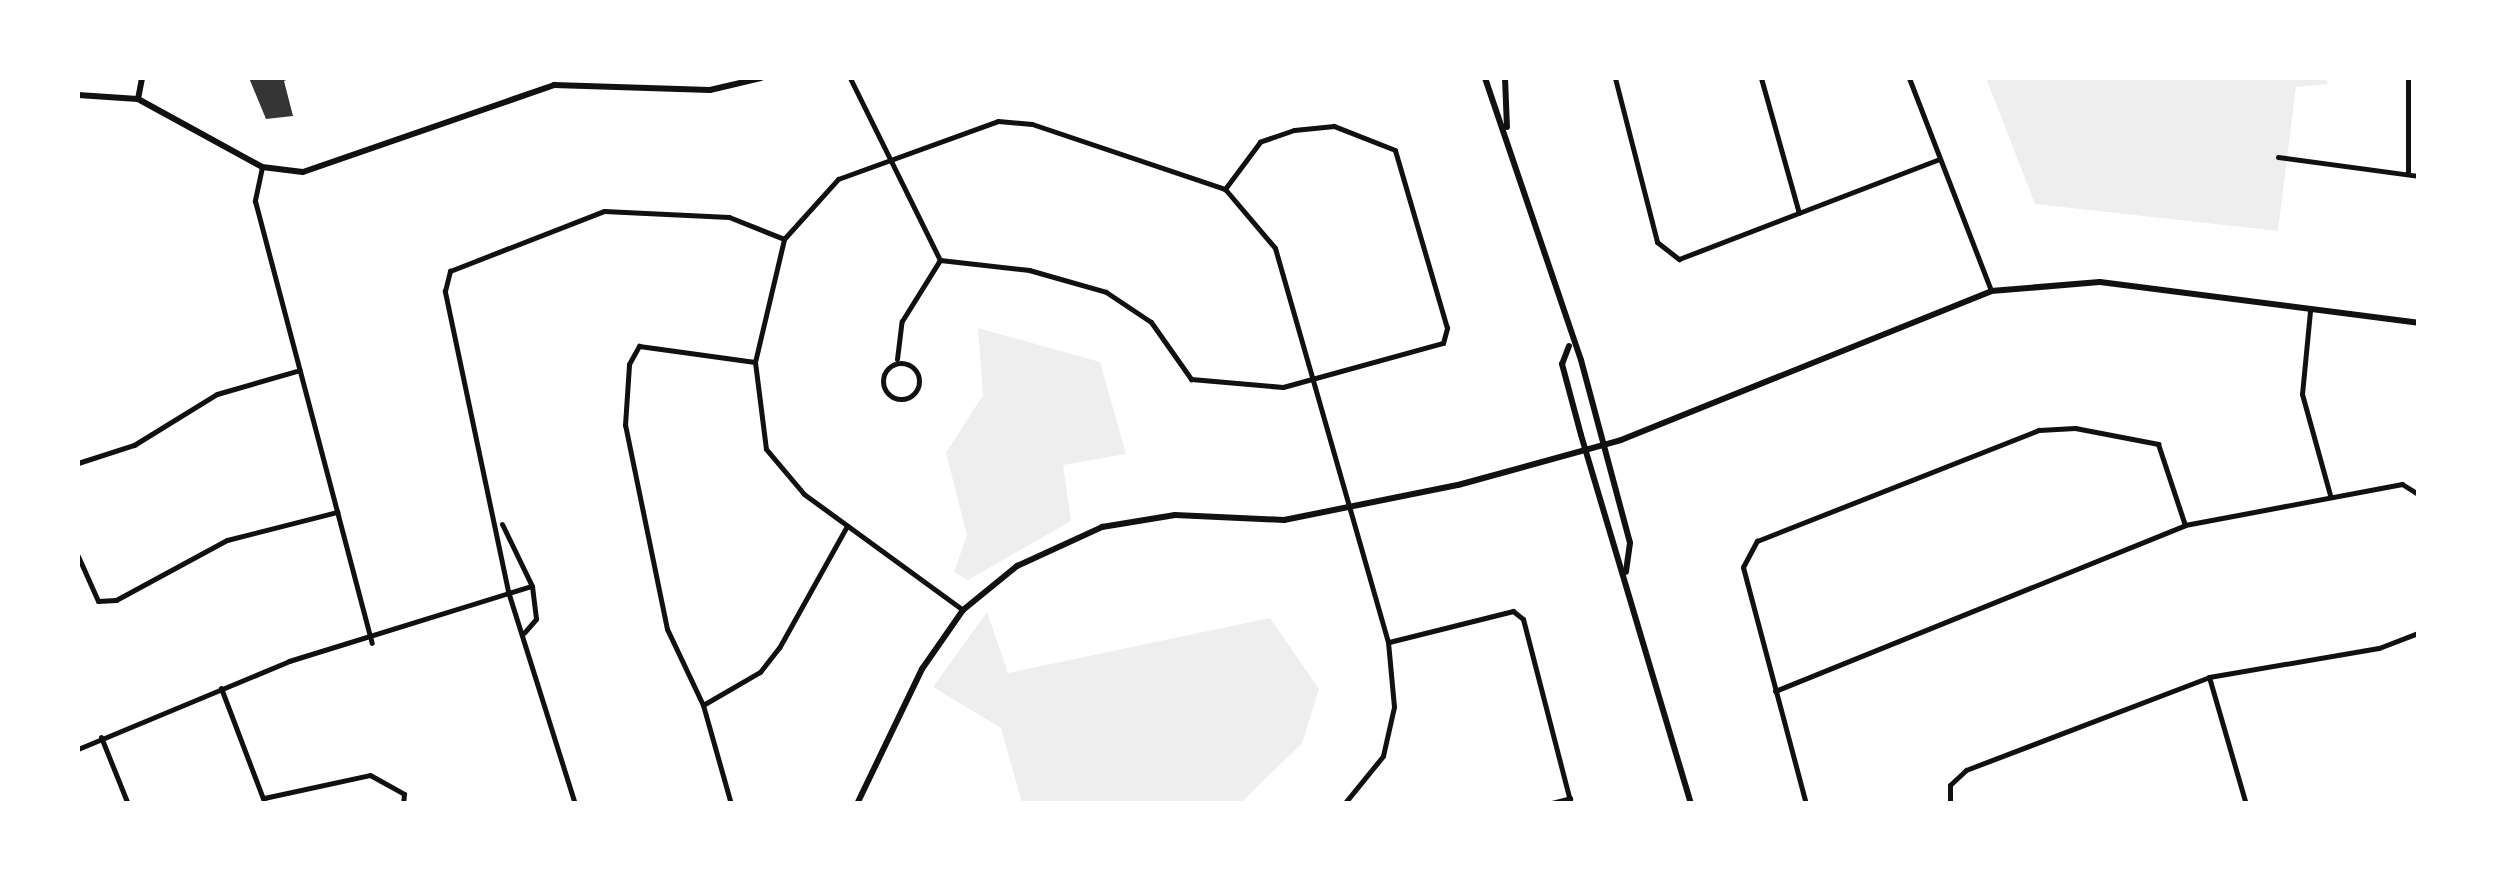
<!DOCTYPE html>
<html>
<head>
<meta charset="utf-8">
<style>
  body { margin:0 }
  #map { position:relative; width:2496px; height:881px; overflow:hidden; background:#fff; font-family:"Roboto Condensed",sans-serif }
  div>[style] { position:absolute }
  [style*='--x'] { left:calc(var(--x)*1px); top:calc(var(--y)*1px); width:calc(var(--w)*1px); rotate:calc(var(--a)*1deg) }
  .green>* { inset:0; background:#eee }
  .building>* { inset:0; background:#353535 }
  .minor>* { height:5px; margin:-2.5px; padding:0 2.5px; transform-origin:2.5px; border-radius:2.5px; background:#111 }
  .minor>.ring { margin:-2.5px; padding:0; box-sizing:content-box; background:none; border:5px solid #111; border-radius:50% }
  .tertiary>* { height:6px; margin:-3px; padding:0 3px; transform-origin:3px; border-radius:3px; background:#111 }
  .secondary>* { height:6px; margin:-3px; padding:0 3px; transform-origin:3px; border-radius:3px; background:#111 }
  span { translate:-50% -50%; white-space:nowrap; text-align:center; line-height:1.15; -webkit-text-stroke:10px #fff; paint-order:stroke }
  .frame { position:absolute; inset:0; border:80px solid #fff; pointer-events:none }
</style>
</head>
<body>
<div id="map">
  <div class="green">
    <div style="clip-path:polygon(1986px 78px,2326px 78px,2328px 84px,2296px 87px,2278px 231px,2035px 204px)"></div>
    <div style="clip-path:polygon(978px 328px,1100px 362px,1126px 454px,1063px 465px,1071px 521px,968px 580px,954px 572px,967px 535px,946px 453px,983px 395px)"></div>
    <div style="clip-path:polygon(987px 612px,1008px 673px,1270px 618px,1319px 689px,1302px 743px,1241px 803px,1022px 803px,1001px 728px,933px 687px)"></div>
  </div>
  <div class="building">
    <div style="clip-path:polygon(249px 78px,291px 78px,284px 81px,293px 116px,266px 119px)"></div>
  </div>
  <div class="minor">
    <div style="--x:850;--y:78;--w:203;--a:63.7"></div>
    <div style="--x:940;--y:260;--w:90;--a:6.4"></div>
    <div style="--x:1029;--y:270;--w:80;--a:15.9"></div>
    <div style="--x:1106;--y:292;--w:54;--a:33.7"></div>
    <div style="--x:1151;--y:322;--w:70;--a:54.9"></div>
    <div style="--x:1191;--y:379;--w:92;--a:5"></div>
    <div style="--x:1283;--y:387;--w:166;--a:-15.4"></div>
    <div style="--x:1443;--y:343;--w:16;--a:-75"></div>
    <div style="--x:1447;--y:328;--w:185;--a:-106.3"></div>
    <div style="--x:1395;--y:150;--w:66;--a:-158.5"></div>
    <div style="--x:1334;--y:126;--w:40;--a:174.3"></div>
    <div style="--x:1294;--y:130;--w:36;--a:161"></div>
    <div style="--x:1260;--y:142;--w:59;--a:126.7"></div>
    <div style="--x:1615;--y:78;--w:169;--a:75.6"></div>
    <div style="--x:1657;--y:242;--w:28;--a:38"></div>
    <div style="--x:1679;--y:259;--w:279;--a:-21"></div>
    <div style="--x:1761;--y:78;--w:140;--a:74.3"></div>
    <div style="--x:1909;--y:78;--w:228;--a:68.9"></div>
    <div style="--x:2278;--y:157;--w:141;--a:7.7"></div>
    <div style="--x:262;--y:167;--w:35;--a:102"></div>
    <div style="--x:255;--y:201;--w:457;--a:75.2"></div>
    <div style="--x:2408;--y:174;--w:96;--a:-90"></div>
    <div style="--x:2310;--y:311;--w:83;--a:95.5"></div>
    <div style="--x:2302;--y:394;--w:105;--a:74.5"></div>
    <div style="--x:897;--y:359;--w:38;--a:-83"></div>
    <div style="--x:902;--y:321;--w:72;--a:-58.1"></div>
    <div class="ring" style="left:883px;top:363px;width:31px;height:31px"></div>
    <div style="--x:78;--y:463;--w:59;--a:-17.8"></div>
    <div style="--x:134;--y:445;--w:97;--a:-31.6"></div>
    <div style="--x:217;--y:394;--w:86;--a:-16.1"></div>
    <div style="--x:502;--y:524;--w:69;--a:64.2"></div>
    <div style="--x:532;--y:586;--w:33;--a:83"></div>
    <div style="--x:536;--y:619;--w:18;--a:131"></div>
    <div style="--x:78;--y:556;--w:49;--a:66"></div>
    <div style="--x:98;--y:601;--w:18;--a:-3"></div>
    <div style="--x:116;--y:600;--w:126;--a:-28.4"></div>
    <div style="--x:227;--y:540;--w:114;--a:-14.3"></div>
    <div style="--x:963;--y:610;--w:197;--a:-143.9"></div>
    <div style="--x:804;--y:494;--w:59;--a:-130.2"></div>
    <div style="--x:766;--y:449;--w:88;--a:-97.2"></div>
    <div style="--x:755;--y:362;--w:126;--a:-76.7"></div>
    <div style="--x:784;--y:239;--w:81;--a:-48"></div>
    <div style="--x:838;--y:179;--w:170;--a:-19.9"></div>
    <div style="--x:998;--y:121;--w:34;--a:5"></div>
    <div style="--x:1032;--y:124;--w:204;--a:18.6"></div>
    <div style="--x:1225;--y:189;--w:77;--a:49.7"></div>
    <div style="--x:1275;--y:248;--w:410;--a:74"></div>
    <div style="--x:1388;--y:642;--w:65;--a:84.7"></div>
    <div style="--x:1394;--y:707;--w:50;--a:102.7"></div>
    <div style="--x:1383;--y:756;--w:62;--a:129.1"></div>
    <div style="--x:1389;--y:642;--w:128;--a:-14"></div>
    <div style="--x:1513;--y:611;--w:13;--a:39"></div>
    <div style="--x:1523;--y:619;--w:191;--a:75.5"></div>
    <div style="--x:2209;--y:677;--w:132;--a:73.8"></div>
    <div style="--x:221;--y:688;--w:124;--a:69.2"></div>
    <div style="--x:1775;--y:691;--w:442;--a:-22"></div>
    <div style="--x:2185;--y:525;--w:221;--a:-10.7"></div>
    <div style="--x:2402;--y:484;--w:19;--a:32"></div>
    <div style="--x:703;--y:705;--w:66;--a:-30.1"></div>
    <div style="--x:760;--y:672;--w:31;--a:-52"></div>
    <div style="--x:779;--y:648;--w:140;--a:-60.9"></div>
    <div style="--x:101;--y:737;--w:72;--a:68.1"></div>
    <div style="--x:78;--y:749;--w:229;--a:-22.6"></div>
    <div style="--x:289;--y:661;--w:254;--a:-17.2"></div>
    <div style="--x:264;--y:798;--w:108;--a:-12.2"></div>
    <div style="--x:370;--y:775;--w:39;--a:29"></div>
    <div style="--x:404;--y:794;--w:10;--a:96"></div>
    <div style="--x:575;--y:804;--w:223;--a:-107.5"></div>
    <div style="--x:508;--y:591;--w:307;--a:-101.9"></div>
    <div style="--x:445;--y:291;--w:21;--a:-76"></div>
    <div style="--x:450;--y:271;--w:165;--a:-21.3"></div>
    <div style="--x:604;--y:211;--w:125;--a:2.7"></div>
    <div style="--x:729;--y:217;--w:59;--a:21.8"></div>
    <div style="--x:731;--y:804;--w:103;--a:-105.8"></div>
    <div style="--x:703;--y:705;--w:84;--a:-115.3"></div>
    <div style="--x:667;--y:629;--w:208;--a:-101.6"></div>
    <div style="--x:625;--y:425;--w:61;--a:-86.2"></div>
    <div style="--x:629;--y:364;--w:21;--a:-61"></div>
    <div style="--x:639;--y:346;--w:117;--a:7.9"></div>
    <div style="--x:1548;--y:804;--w:23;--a:-15"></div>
    <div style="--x:1806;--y:804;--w:245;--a:-104.9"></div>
    <div style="--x:1743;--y:567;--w:30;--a:-62"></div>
    <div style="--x:1757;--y:541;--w:303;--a:-21.5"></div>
    <div style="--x:2039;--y:430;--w:36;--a:-3"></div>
    <div style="--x:2075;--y:428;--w:85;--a:10.9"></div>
    <div style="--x:2158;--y:444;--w:85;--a:71.6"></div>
    <div style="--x:1950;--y:804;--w:19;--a:-90"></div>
    <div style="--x:1950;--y:785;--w:22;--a:-43"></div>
    <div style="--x:1966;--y:770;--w:260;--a:-20.9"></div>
    <div style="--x:2209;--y:677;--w:172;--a:-9.7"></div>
    <div style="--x:2379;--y:648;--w:42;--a:-21"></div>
  </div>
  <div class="tertiary">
    <div style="--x:78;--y:95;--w:60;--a:3.8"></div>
    <div style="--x:138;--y:99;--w:141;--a:28.7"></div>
    <div style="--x:262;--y:167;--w:41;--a:7"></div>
    <div style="--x:303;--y:172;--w:266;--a:-19.1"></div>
    <div style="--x:554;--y:85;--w:156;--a:1.8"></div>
    <div style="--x:710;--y:90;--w:52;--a:-13.2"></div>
    <div style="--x:138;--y:99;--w:21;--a:-79"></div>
    <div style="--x:857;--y:804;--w:150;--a:-64.3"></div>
    <div style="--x:922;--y:669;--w:72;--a:-55.2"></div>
    <div style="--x:963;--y:610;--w:70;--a:-39.2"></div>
    <div style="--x:1017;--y:566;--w:94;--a:-24.6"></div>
    <div style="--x:1102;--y:527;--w:74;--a:-9.3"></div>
    <div style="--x:1175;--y:515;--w:109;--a:2.6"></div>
    <div style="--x:1284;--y:520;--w:177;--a:-11.4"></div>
    <div style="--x:1458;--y:485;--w:169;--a:-15.4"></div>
    <div style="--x:1621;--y:440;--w:399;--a:-21.9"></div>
    <div style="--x:1991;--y:291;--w:109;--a:-4.7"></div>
    <div style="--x:2100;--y:282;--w:321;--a:7.3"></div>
  </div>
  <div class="secondary">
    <div style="--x:1485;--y:78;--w:298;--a:71.2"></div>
    <div style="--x:1581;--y:360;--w:189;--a:75"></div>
    <div style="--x:1630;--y:543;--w:29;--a:98"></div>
    <div style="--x:1505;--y:78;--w:49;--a:87.7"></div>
    <div style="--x:1569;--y:346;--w:19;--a:111"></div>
    <div style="--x:1562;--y:364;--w:73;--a:75"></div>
    <div style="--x:1581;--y:435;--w:385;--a:73.4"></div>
  </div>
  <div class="frame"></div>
</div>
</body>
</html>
